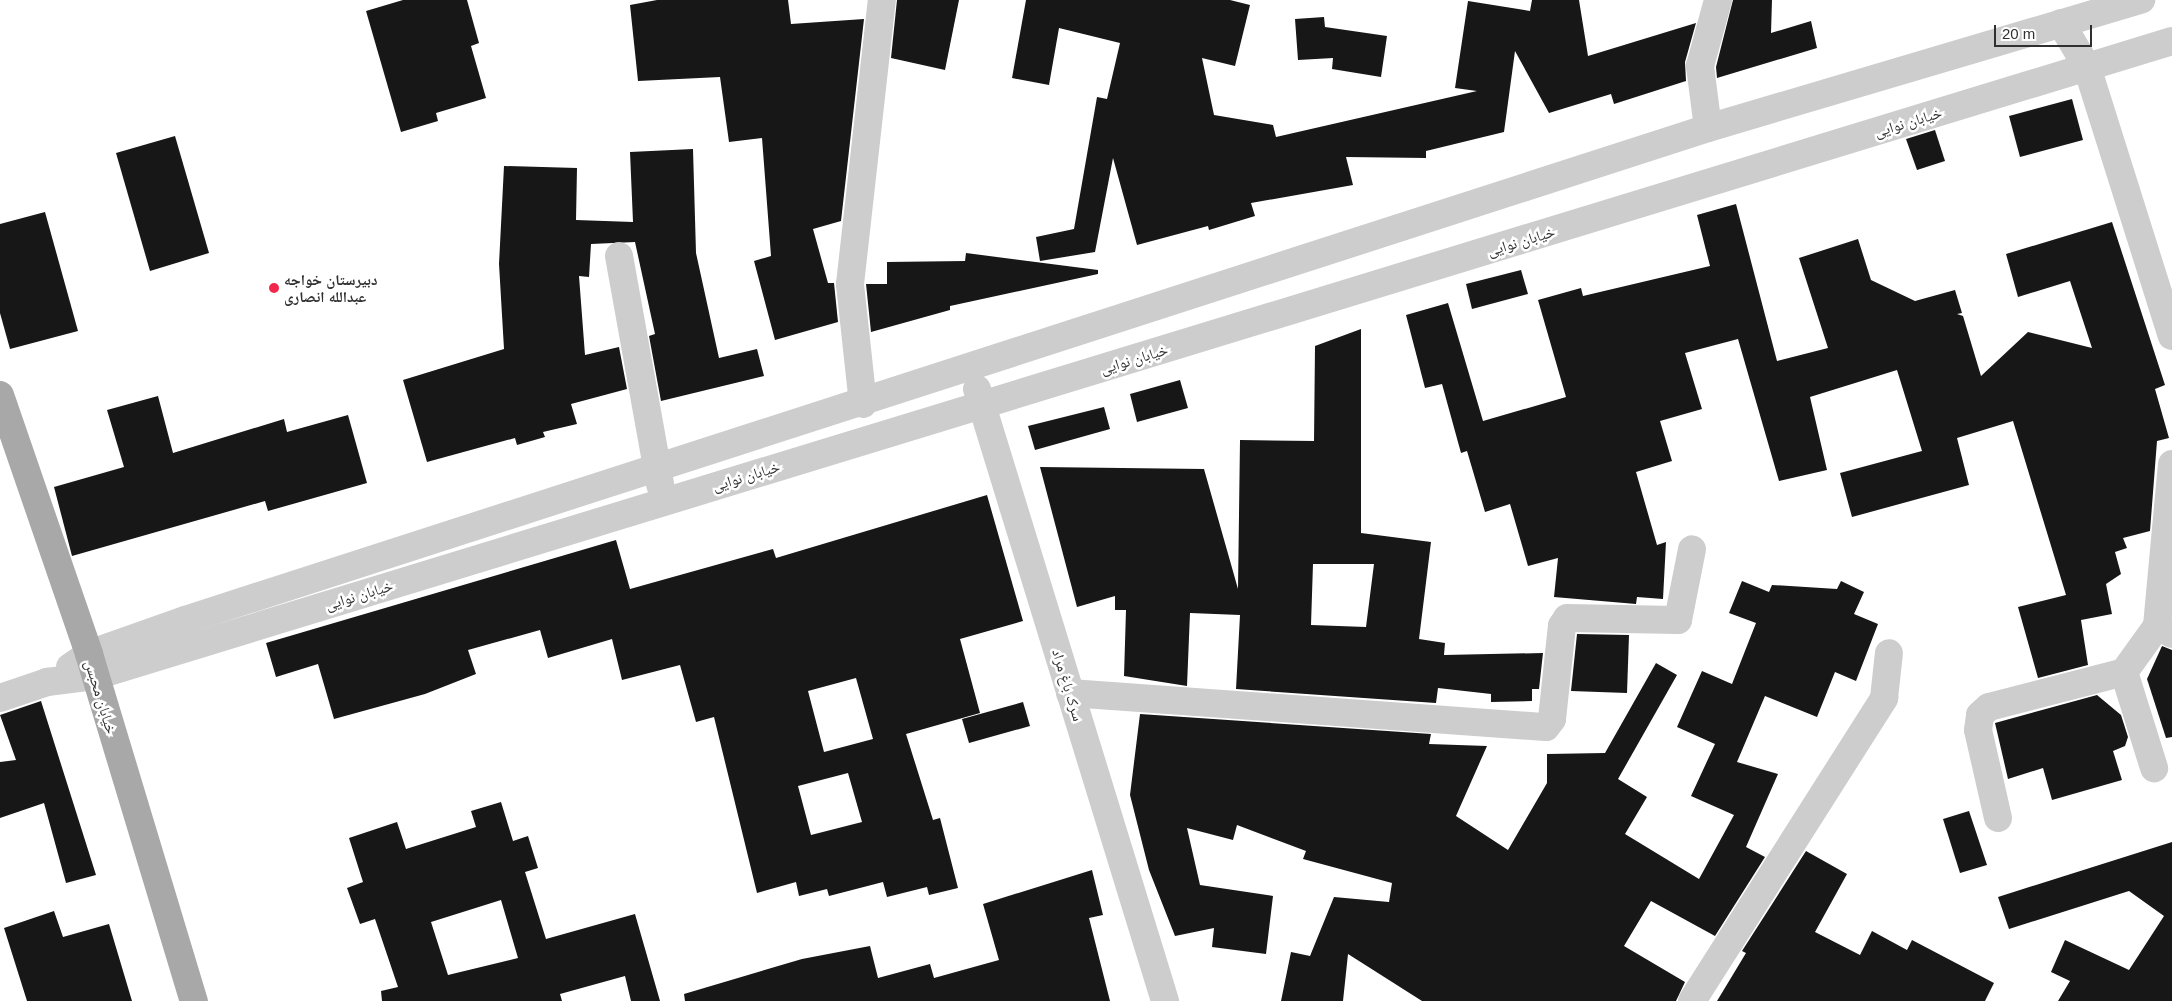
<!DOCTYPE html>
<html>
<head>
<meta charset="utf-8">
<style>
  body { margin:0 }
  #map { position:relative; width:2172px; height:1001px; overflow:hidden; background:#fff; font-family:Arial,"Noto Naskh Arabic",sans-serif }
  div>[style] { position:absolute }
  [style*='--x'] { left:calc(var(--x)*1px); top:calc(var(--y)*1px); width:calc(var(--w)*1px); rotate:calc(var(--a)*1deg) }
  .building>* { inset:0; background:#171717 }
  .minor>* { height:28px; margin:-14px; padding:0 14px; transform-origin:14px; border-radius:14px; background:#cdcdcd }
  .major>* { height:28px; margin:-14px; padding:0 14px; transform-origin:14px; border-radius:14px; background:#a8a8a8 }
  .dots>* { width:14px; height:14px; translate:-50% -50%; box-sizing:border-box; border:2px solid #fff; border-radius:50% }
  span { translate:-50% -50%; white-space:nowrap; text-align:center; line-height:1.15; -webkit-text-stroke:5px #fff; paint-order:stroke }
  .street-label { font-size:15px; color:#303030 }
  .poi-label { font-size:15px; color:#303030; font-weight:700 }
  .left { translate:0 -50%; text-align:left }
  .scale { position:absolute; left:1994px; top:25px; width:98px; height:22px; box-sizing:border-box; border:2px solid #303030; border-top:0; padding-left:6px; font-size:15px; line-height:18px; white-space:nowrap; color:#303030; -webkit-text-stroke:4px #fff; paint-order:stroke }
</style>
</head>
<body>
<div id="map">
  <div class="building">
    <div style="clip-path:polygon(403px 0,467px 0,479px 43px,471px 46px,486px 98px,436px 113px,438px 121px,401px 132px,366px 11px)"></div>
    <div style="clip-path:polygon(657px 0,788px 0,791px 24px,864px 19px,841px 221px,813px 229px,828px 283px,834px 283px,838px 322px,775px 340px,754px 261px,771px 256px,762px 138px,729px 142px,720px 77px,638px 81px,630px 5px)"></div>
    <div style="clip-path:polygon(897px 0,959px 0,945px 70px,891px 58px)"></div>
    <div style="clip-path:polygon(1026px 0,1230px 0,1250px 5px,1235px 66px,1202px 58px,1214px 115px,1273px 125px,1276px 137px,1477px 91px,1455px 88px,1468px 1px,1530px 11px,1532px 0,1579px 0,1588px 56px,1696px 23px,1685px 62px,1686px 81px,1614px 104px,1611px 94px,1549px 113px,1515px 51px,1504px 132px,1426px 151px,1426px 158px,1346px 157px,1353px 185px,1251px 203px,1255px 216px,1209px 230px,1208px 226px,1137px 245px,1113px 158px,1095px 252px,1040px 261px,1036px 237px,1074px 229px,1097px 97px,1107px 99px,1120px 43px,1059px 28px,1049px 85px,1012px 78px)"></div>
    <div style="clip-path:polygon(1733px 0,1772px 0,1771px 33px,1811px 21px,1817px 48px,1717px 78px,1716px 67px)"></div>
    <div style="clip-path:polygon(1324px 17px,1325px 27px,1387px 36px,1381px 77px,1332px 69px,1333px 58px,1298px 60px,1295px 19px)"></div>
    <div style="clip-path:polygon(2072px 99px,2083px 140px,2020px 157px,2009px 116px)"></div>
    <div style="clip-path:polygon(1935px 130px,1945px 161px,1917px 170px,1906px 139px)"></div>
    <div style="clip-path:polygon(175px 136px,209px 253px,150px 271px,116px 153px)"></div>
    <div style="clip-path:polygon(693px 149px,696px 253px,719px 358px,757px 349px,764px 376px,661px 401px,649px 336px,655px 334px,635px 242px,591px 244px,589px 277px,579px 276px,585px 355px,619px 347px,627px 389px,571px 404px,577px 424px,543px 432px,545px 437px,517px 445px,515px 438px,427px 462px,403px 380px,504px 349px,499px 264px,504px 166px,577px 168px,576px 220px,633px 222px,630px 152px)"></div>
    <div style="clip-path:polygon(1736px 204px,1777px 361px,1828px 348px,1799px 258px,1858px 239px,1871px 280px,1915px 301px,1955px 290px,1962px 313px,1957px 314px,1963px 316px,1981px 376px,2028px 332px,2092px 348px,2070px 281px,2018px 297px,2006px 254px,2112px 222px,2165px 385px,2155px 389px,2169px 438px,2157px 441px,2150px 531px,2123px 538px,2127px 548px,2115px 552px,2121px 574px,2106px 584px,2112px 614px,2081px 620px,2088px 665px,2038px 678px,2018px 607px,2066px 595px,2013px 421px,1957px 438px,1969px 485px,1852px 517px,1840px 473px,1922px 451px,1897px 370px,1810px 397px,1827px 470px,1779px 481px,1738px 339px,1685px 353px,1702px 409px,1660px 421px,1672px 461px,1636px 472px,1657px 545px,1666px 542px,1663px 599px,1637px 597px,1636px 604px,1554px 597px,1558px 558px,1528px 566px,1510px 504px,1485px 512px,1467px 451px,1461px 453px,1442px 384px,1425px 388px,1406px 315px,1448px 303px,1483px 421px,1566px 397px,1538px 300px,1581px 288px,1583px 296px,1710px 266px,1697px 215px)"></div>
    <div style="clip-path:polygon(45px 212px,78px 331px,10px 349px,0 313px,0 224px)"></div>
    <div style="clip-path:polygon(966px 253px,1098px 270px,1098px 274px,950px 306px,950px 310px,871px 332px,866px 284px,887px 284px,887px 262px,965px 261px)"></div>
    <div style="clip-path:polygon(1521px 270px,1528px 294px,1472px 309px,1466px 284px)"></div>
    <div style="clip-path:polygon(evenodd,1361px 329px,1361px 533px,1431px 542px,1419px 639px,1445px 643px,1444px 655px,1543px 653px,1539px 689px,1532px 689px,1532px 701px,1491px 702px,1491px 694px,1438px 688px,1436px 703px,1236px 689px,1240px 615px,1190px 613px,1187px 686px,1124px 676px,1126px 610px,1115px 610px,1115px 596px,1077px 607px,1040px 467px,1204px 469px,1238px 589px,1240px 440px,1314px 441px,1315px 346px,1361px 329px,1313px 564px,1374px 564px,1366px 627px,1311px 625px,1313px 564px)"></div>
    <div style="clip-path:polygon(1180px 380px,1188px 408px,1137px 422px,1130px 394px)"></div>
    <div style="clip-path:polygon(158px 396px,173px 453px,284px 419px,287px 432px,348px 415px,367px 483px,268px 511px,265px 501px,72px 556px,54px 487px,124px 467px,107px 410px)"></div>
    <div style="clip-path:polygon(1104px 407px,1110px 429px,1035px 450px,1028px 426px)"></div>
    <div style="clip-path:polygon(evenodd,987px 495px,1023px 621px,960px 639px,980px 713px,906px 734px,933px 820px,940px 818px,958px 888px,929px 895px,927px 887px,887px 897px,883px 882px,829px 896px,827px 889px,799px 896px,796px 882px,757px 893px,714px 717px,696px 722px,680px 665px,622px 680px,612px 639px,548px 658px,540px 630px,468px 650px,476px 674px,425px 694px,334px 719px,318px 664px,276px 677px,266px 643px,616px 540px,630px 589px,773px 549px,776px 558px,987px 495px,856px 678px,873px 739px,824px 752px,808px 691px,856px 678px,987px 495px,848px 773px,862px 822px,811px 835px,798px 786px,848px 773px)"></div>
    <div style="clip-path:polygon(1742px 581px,1769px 592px,1772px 585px,1837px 589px,1841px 581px,1864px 592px,1854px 614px,1878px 624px,1856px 681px,1835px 672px,1817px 717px,1765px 696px,1737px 762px,1778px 774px,1746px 847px,1765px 857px,1715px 936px,1651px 901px,1624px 946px,1685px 982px,1676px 1001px,1422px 1001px,1348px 954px,1343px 1001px,1281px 1001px,1291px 952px,1310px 956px,1334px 897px,1389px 902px,1392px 883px,1303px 859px,1306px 851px,1237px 825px,1233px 840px,1187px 828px,1200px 885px,1273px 896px,1266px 954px,1212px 947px,1214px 928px,1175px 936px,1149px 870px,1130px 795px,1140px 714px,1431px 734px,1429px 744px,1487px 746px,1456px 816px,1508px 850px,1547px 783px,1547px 754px,1605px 753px,1656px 663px,1677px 675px,1618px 779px,1647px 797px,1625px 834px,1699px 879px,1734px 815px,1691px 796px,1715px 744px,1677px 727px,1702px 671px,1732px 684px,1756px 623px,1729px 613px)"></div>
    <div style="clip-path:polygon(1577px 634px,1629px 635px,1627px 693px,1571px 691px)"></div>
    <div style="clip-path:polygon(2162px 646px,2172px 650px,2172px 737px,2166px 738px,2147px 679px)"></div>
    <div style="clip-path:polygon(2097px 695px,2121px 715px,2128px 737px,2125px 746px,2113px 751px,2122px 780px,2052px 800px,2043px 768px,2008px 779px,1995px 723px)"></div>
    <div style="clip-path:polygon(41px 701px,96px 875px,66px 883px,44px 803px,0 818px,0 762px,16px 760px,0 715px)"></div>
    <div style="clip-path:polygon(1023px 702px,1030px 726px,969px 743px,962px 719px)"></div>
    <div style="clip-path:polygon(evenodd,501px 802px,513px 841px,528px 836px,538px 868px,525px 872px,546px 939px,635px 914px,660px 1001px,631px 1001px,625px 976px,560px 994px,562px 1001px,382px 1001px,381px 991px,398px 987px,375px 919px,360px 924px,347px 888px,363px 882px,349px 838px,397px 822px,406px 849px,476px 827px,471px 811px,501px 802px,501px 900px,518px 958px,448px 975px,431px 922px,501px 900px)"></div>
    <div style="clip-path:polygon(1969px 811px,1987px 865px,1960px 873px,1943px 819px)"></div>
    <div style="clip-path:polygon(2172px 842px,2172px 1001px,2058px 1001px,2070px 981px,2051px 972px,2065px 940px,2129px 970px,2164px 916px,2129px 891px,2009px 929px,1998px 897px)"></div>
    <div style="clip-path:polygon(1806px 851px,1847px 874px,1815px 932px,1860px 955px,1872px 931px,1907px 950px,1912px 940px,1994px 983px,1985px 1001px,1717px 1001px,1746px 953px,1742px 951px)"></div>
    <div style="clip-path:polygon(1092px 870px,1103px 915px,1089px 918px,1110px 1001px,685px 1001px,684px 994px,802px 959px,870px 946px,878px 978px,930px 964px,934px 978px,999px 960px,983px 904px)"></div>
    <div style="clip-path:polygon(54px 911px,63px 937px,109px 924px,132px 1001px,27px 1001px,4px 928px)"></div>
  </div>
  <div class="minor">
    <div style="--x:2061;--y:23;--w:51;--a:59.4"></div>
    <div style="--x:2087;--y:67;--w:282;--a:72.5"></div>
    <div style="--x:1708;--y:128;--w:63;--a:-97.4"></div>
    <div style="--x:1700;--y:66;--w:68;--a:-74.7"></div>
    <div style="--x:619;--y:256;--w:233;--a:79.8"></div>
    <div style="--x:977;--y:389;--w:640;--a:72.92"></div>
    <div style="--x:863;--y:404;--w:121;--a:-96.2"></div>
    <div style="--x:850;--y:284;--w:286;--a:-83.6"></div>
    <div style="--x:2172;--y:464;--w:163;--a:95.3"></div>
    <div style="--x:2157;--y:626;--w:17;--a:28"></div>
    <div style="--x:70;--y:667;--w:23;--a:-34"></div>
    <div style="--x:89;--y:654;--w:102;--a:-19.5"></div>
    <div style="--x:185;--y:620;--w:1600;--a:-17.9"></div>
    <div style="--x:1708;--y:128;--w:452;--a:-16.5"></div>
    <div style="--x:2124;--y:672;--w:101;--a:72.6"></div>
    <div style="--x:1070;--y:693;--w:477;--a:4.1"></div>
    <div style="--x:1546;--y:727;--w:10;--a:-53"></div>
    <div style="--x:1552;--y:719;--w:94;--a:-83.9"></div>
    <div style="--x:1562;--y:626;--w:9;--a:-58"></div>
    <div style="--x:1567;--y:618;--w:111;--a:1"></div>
    <div style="--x:1678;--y:620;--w:72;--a:-78.8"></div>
    <div style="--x:0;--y:698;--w:50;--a:-18.8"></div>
    <div style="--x:47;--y:682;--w:48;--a:-7.1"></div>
    <div style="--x:95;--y:676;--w:2172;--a:-17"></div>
    <div style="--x:1998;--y:818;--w:90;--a:-102.8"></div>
    <div style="--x:1978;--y:730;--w:15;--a:-82"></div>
    <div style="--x:1980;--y:715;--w:12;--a:-42"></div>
    <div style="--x:1989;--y:707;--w:139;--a:-14.5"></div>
    <div style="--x:2124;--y:672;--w:57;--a:-54.3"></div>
    <div style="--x:1692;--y:1001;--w:359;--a:-57.6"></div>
    <div style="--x:1884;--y:698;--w:45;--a:-83.7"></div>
  </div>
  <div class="major">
    <div style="--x:0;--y:395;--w:274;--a:71"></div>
    <div style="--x:89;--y:654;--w:363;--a:73.2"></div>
  </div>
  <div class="dots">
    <div style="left:274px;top:288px;background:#f22749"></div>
  </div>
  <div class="street-label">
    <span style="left:1908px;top:122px;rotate:-17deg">خیابان نوایی</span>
    <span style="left:1521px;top:241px;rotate:-17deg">خیابان نوایی</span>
    <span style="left:1134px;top:359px;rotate:-17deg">خیابان نوایی</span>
    <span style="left:746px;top:476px;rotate:-17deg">خیابان نوایی</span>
    <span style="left:359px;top:595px;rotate:-17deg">خیابان نوایی</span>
    <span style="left:1068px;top:685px;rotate:73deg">سرک باغ مراد</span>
    <span style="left:101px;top:697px;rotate:73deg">خیابان محبس</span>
  </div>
  <div class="poi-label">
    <span class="left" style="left:284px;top:288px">دبیرستان خواجه<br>عبدالله انصاری</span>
  </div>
  <div class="scale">20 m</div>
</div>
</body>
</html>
